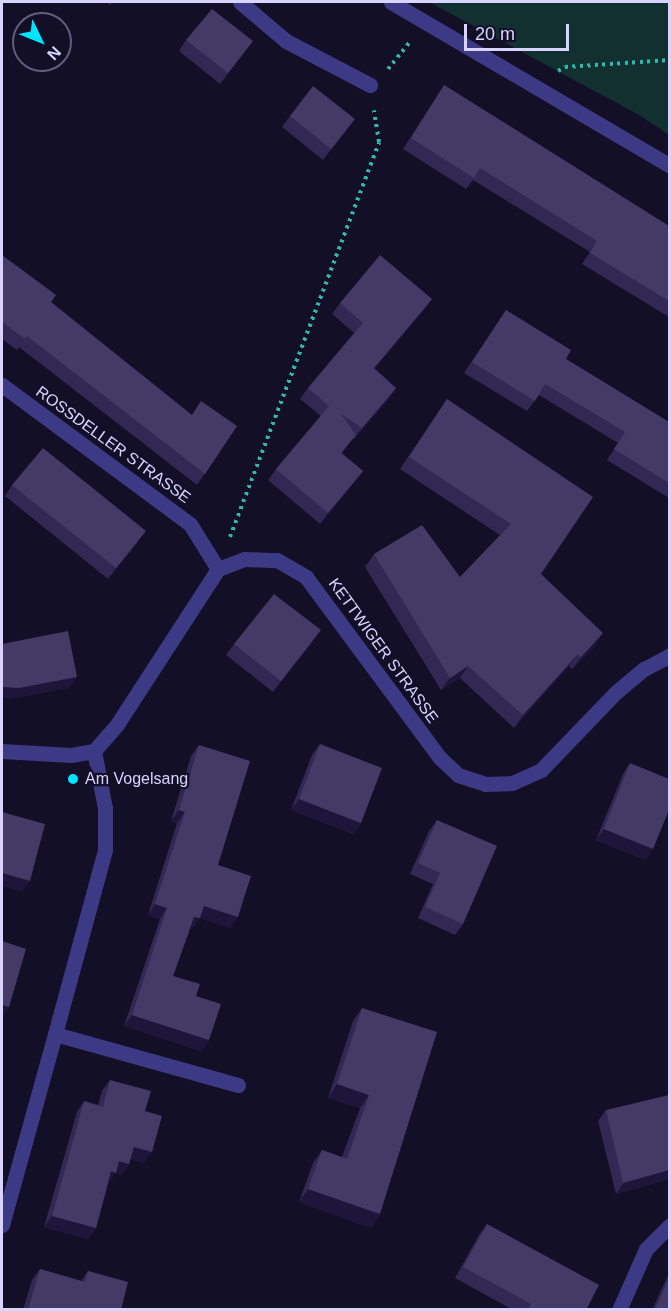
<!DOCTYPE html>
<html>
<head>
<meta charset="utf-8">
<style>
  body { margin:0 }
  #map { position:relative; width:671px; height:1311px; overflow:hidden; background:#130f26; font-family:Helvetica,sans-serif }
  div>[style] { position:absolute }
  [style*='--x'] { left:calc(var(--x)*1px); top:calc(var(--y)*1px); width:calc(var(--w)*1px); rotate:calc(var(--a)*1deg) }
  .green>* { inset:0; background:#12302f }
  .path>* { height:4px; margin-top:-2px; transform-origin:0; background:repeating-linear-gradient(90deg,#2fb8b0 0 3px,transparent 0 7.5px) }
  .minor>* { height:15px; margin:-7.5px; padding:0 7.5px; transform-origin:7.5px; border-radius:7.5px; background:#3d3a85 }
  .wall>* { inset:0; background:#312854 }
  .shaded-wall>* { inset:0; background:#1d163a }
  .building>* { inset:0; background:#433a66 }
  .dots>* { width:16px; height:16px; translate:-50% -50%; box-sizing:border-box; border:3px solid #130f26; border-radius:50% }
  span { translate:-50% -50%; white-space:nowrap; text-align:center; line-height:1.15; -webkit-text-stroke:4.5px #130f26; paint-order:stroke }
  .street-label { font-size:16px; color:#d9d4ff }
  .poi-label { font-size:16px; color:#d9d4ff }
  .left { translate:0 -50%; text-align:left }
  .frame { position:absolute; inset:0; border:3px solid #d9d4ff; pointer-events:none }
  .north { position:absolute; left:12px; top:12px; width:60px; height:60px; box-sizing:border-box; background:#130f26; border:2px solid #625e7d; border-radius:50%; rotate:133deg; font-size:16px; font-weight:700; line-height:24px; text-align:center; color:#d9d4ff }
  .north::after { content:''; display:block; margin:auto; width:21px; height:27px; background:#00e5ff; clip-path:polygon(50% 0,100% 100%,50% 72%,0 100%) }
  .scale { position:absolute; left:464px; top:24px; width:105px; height:27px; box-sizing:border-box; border:3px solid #d9d4ff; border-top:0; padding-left:8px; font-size:18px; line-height:21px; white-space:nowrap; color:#d9d4ff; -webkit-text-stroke:4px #130f26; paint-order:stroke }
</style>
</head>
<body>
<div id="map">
  <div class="green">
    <div style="clip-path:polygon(429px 2px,669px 2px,669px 135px,639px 115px)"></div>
  </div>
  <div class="path">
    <div style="--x:388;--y:69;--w:35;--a:-51"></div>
    <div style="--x:558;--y:71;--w:8;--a:-30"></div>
    <div style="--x:565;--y:67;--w:105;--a:-3.8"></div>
    <div style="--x:230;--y:537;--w:422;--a:-69.3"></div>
    <div style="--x:379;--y:142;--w:32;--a:-99"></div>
  </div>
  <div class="minor">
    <div style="--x:240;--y:2;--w:60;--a:40.3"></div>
    <div style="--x:286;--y:41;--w:95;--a:27.6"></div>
    <div style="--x:391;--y:2;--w:324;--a:30.4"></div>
    <div style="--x:2;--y:385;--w:234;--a:36.5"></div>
    <div style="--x:190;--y:524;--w:53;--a:58.1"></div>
    <div style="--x:2;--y:751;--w:69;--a:3.3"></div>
    <div style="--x:71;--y:755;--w:23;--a:-10"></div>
    <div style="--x:94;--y:751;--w:37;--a:-49"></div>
    <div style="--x:118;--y:723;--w:184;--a:-57"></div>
    <div style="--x:218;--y:569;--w:28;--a:-21"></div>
    <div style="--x:244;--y:559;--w:33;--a:2"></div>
    <div style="--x:277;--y:560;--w:34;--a:30"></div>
    <div style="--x:306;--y:577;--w:225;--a:53.5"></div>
    <div style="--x:440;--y:758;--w:25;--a:43"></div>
    <div style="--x:458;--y:775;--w:28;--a:18"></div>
    <div style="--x:485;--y:784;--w:27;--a:-2"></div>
    <div style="--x:512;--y:783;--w:32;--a:-24"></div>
    <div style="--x:541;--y:770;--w:107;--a:-46.1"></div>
    <div style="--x:615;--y:693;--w:38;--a:-40"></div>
    <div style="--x:644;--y:669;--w:30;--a:-28"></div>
    <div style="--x:55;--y:1034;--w:191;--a:-74.8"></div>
    <div style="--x:105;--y:850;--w:42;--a:-90"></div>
    <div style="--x:105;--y:808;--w:58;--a:-100.9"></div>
    <div style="--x:2;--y:1225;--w:198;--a:-74.5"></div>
    <div style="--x:55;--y:1034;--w:190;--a:15.6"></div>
    <div style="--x:619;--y:1310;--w:67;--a:-66.1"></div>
    <div style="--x:646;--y:1249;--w:34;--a:-45"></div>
  </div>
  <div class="wall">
    <div style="clip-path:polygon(106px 2px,113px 2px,110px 5px)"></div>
    <div style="clip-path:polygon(186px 40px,253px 41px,220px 84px,179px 51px)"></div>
    <div style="clip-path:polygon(444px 85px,669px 226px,669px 317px,582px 264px,590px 252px,473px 180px,466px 189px,403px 149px)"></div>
    <div style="clip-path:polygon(290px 116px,347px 130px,323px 160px,282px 127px)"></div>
    <div style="clip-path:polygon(2px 255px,51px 302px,191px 415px,237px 426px,197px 485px,19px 347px,17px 350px,2px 339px)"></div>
    <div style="clip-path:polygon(432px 299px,424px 310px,374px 369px,396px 388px,389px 399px,354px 439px,353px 438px,342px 453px,363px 471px,355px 482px,320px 524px,268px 480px,276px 469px,321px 416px,300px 399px,308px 388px,354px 333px,332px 314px,340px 303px)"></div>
    <div style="clip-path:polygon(506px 310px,566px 359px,669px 422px,669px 498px,607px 460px,618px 443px,539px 395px,527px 411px,464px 373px)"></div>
    <div style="clip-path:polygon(447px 399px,541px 574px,595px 646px,572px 669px,569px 666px,514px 728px,460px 678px,441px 690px,365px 567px,374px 554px,460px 577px,500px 535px,400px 469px)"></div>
    <div style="clip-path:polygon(12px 485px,138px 542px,108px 579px,5px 496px)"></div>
    <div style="clip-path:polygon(313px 641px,273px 692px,226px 655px,234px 644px)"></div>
    <div style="clip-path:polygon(320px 744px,361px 823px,353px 834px,291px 810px,312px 755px)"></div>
    <div style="clip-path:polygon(199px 745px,218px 865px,238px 917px,230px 928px,200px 918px,192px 929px,190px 929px,173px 976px,196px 996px,209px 1040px,201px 1051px,124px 1026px,160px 919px,148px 915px,177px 823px,171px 821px,191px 756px)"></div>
    <div style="clip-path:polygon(630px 763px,646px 860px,596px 840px,623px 774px)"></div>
    <div style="clip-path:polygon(437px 820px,463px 924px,455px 935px,418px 918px,433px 884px,410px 874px,429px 831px)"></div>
    <div style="clip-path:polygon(362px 1008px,380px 1214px,371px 1228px,299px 1202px,313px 1163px,322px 1150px,342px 1157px,360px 1108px,328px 1098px,353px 1021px)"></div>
    <div style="clip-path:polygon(110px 1080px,145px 1111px,144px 1163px,130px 1159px,129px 1164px,121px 1175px,115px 1173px,108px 1184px,96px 1228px,88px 1239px,44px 1227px,77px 1112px,84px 1101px,98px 1105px,102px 1091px)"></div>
    <div style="clip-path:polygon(606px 1110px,669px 1179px,616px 1194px,598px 1121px)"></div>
    <div style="clip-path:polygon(487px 1224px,586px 1310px,513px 1310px,455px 1278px,479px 1235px)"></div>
    <div style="clip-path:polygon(40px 1269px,81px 1281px,88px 1271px,121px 1310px,23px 1310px,32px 1280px)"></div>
    <div style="clip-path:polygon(669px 1273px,669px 1310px,652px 1310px)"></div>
  </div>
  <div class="shaded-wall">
    <div style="clip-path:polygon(253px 41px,245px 52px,220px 84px,228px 73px)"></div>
    <div style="clip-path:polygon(355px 119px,347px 130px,323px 160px,331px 149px)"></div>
    <div style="clip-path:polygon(432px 299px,424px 310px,366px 379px,374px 368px)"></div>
    <div style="clip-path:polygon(396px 388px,389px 399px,354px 439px,362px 428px)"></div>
    <div style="clip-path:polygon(363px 471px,355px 482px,320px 524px,328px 513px)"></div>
    <div style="clip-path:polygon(146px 531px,138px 542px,108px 579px,116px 568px)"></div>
    <div style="clip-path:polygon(321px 630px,313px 641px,273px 692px,281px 681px)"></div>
    <div style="clip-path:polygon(603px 633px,595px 646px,572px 669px,581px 657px)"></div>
    <div style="clip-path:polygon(578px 654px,569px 666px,514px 728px,523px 715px)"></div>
    <div style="clip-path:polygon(468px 666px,460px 678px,441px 690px,450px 678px)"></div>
    <div style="clip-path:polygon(77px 677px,69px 688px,11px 699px,2px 698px,2px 687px)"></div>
    <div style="clip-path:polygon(299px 799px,361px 823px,353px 834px,291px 810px)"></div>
    <div style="clip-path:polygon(179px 810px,185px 812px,177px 823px,171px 821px)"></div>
    <div style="clip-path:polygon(604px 829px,653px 849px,646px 860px,596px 840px)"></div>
    <div style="clip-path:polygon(2px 873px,30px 881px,22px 892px,2px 886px)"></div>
    <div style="clip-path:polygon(155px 904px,167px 908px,160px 919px,148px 915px)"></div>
    <div style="clip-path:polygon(204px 906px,238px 917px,230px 928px,196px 917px)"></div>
    <div style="clip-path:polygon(194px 917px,200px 918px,192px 929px,186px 928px)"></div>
    <div style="clip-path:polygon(2px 1005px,9px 1007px,2px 1017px)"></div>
    <div style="clip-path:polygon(132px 1015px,209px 1040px,201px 1051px,124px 1026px)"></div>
    <div style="clip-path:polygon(337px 1084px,369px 1095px,360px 1108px,328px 1098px)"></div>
    <div style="clip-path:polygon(134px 1147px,152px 1152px,144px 1163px,126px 1158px)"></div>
    <div style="clip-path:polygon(119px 1161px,129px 1164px,121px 1175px,115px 1173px,108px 1184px,104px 1182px)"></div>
    <div style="clip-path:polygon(669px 1170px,669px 1179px,616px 1194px,623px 1183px)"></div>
    <div style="clip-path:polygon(308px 1189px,380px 1214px,371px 1228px,299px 1202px)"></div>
    <div style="clip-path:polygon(52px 1216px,96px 1228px,88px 1239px,44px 1227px)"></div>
  </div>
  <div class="building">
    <div style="clip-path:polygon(212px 9px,253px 41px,228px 73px,186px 40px)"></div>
    <div style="clip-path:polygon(444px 85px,669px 226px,669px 301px,590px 253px,597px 241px,480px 168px,474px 178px,411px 138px)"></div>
    <div style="clip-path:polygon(313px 86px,355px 119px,331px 149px,290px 116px)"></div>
    <div style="clip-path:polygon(2px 255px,56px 295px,51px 302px,192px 415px,201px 401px,237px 426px,205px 474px,27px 336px,25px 339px,2px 322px)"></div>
    <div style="clip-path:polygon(380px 255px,432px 299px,374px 368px,396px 388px,362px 428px,341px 414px,356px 435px,341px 453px,363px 471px,328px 513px,276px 469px,329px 406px,308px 388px,363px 323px,340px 303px)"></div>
    <div style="clip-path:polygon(506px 310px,571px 350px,566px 359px,669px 422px,669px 483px,614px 449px,625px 432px,545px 384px,535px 401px,472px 362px)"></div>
    <div style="clip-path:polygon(447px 399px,593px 497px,541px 574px,603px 633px,581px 657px,578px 654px,523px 715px,468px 666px,450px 678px,374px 554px,422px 525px,460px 577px,511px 524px,409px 457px)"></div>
    <div style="clip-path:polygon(43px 448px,146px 531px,116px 568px,12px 485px)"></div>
    <div style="clip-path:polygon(274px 594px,321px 630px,281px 681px,234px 644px)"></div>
    <div style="clip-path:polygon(68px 631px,77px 677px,19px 688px,2px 687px,2px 644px)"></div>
    <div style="clip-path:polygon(320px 744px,382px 768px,361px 823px,299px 799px)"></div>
    <div style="clip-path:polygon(199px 745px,250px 761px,218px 865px,251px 876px,238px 917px,204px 906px,200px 918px,194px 917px,173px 976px,200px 984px,196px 996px,221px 1004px,209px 1040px,132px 1015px,167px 908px,155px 904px,185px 812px,179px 810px)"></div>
    <div style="clip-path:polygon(630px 763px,669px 779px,669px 810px,653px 849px,604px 829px)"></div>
    <div style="clip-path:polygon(2px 812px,45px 824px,30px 881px,2px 873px)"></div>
    <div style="clip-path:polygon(437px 820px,497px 846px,463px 924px,425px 907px,440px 873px,418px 863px)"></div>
    <div style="clip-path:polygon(2px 941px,26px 949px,9px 1007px,2px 1005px)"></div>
    <div style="clip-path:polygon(362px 1008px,437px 1032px,380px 1214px,308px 1189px,322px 1150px,347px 1159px,369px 1095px,337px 1084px)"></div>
    <div style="clip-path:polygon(110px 1080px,151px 1091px,145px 1111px,162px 1116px,152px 1152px,134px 1147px,129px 1164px,119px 1161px,116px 1173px,111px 1171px,96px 1228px,52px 1216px,84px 1101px,103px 1107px)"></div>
    <div style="clip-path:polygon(669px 1095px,669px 1170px,623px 1183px,606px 1110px)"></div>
    <div style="clip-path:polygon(487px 1224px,599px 1285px,586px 1310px,528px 1310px,531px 1304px,463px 1267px)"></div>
    <div style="clip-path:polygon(40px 1269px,85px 1282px,88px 1271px,128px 1282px,121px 1310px,28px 1310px)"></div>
    <div style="clip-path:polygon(669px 1278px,669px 1310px,655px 1310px)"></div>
  </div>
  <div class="dots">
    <div style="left:73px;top:779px;background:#00e5ff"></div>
  </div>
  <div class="street-label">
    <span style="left:113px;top:445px;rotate:36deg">ROSSDELLER STRASSE</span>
    <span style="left:383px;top:651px;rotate:54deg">KETTWIGER STRASSE</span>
  </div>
  <div class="poi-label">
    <span class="left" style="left:85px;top:779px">Am Vogelsang</span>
  </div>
  <div class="frame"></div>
  <div class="north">N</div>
  <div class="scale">20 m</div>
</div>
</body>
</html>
